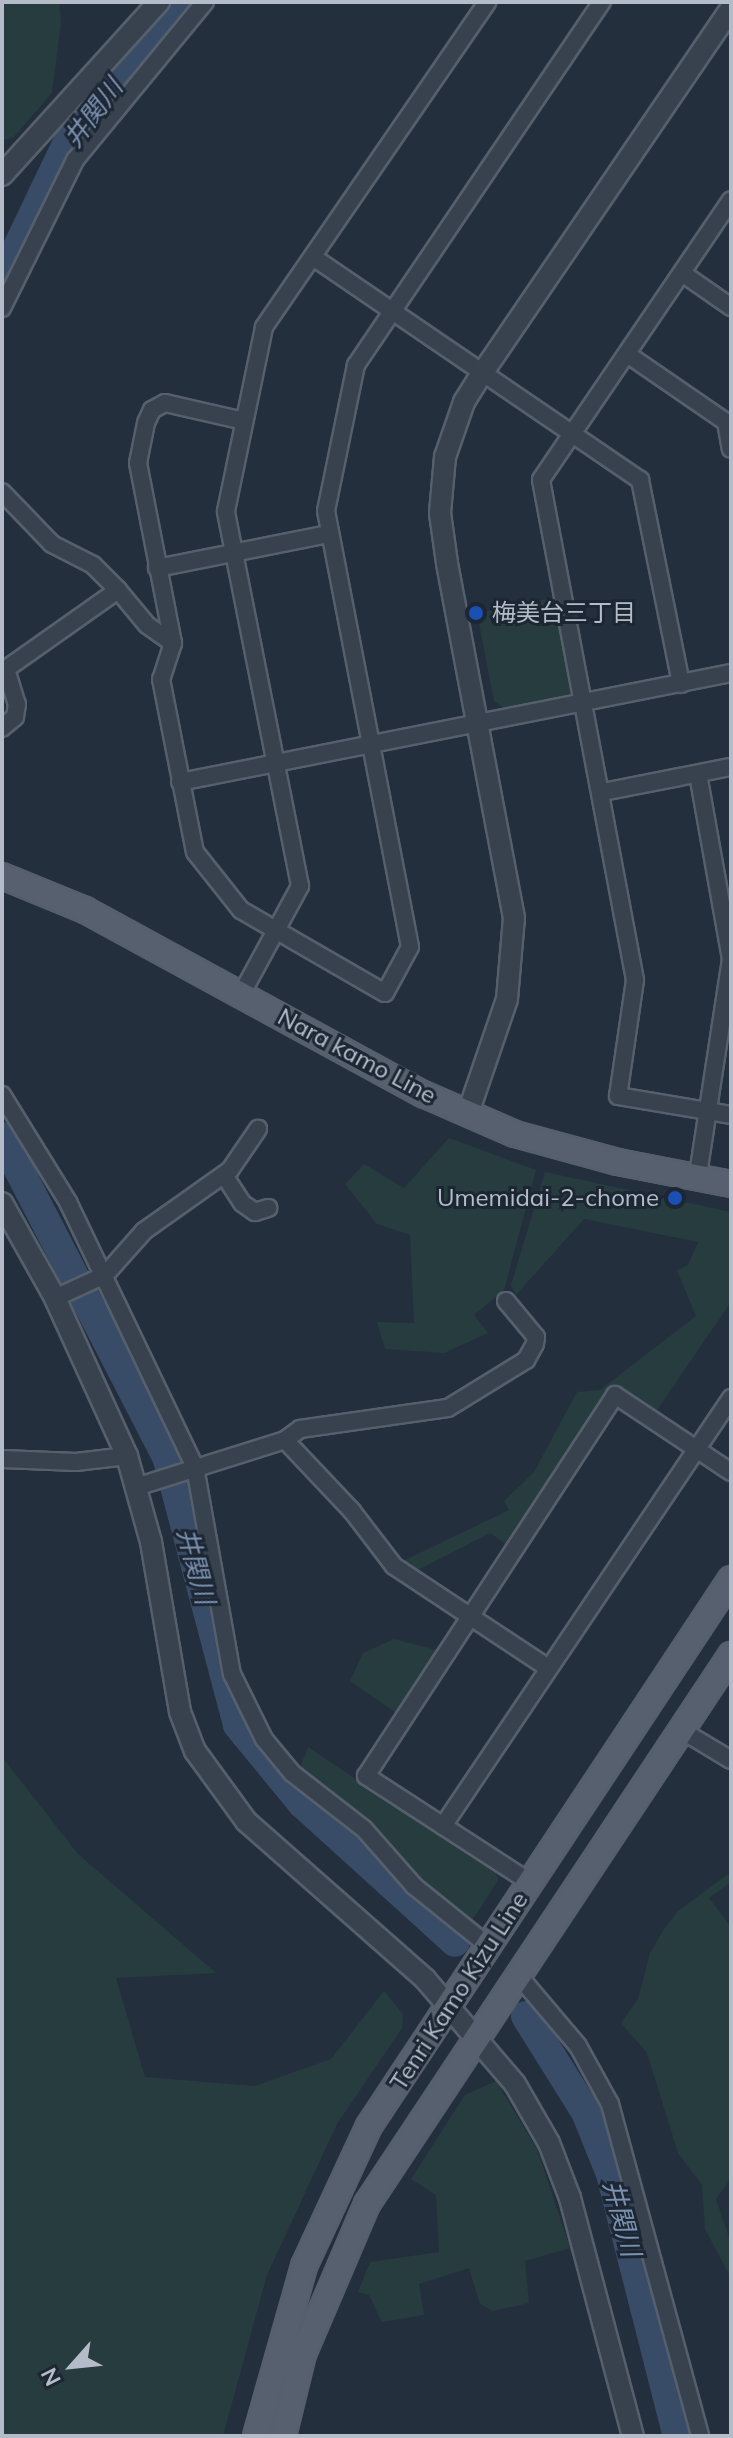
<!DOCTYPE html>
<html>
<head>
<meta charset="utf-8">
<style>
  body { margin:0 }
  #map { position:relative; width:733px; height:2438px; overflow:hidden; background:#242f3e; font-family:Mulish,"Noto Sans JP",sans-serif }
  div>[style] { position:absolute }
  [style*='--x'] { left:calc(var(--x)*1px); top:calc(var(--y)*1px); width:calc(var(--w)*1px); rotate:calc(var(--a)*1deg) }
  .green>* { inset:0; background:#263c3f }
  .river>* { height:30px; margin:-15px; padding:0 15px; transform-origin:15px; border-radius:15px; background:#394c67 }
  .roads { filter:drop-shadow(2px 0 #565f6c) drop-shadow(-2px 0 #565f6c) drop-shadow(0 2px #565f6c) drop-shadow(0 -2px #565f6c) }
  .minor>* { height:16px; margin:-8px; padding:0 8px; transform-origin:8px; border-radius:8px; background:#38414e }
  .tertiary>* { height:20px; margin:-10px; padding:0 10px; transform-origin:10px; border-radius:10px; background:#38414e }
  .primary>* { height:24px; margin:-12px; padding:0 12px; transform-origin:12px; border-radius:12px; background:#56606e }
  .dots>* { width:22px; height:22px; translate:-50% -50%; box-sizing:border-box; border:4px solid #1d2633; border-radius:50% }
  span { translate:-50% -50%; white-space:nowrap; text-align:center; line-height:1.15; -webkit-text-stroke:6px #1d2633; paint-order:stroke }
  .poi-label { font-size:24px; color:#b4bcc9 }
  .left { translate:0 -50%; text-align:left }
  .right { translate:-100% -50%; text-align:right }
  .street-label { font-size:24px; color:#b4bcc9 }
  .water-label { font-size:26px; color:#7c92b1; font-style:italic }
  .frame { position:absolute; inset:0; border:4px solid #b4bcc9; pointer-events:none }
  .north { position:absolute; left:32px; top:2326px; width:80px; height:80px; -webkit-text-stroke:6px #1d2633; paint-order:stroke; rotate:243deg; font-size:22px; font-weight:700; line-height:32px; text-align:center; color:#b4bcc9 }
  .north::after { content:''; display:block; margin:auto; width:28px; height:36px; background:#b4bcc9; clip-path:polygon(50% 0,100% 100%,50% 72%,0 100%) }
</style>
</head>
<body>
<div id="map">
  <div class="green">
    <div style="clip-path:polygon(2px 2px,59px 2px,61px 22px,52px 93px,13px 138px,2px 140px)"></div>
    <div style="clip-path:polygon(557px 597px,575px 687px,569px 695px,504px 708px,494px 701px,477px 613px)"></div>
    <div style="clip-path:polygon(449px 1138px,536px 1170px,504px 1290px,474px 1315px,488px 1333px,444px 1353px,385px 1349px,377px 1322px,414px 1323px,410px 1235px,377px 1224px,345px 1184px,364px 1164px,404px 1188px)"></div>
    <div style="clip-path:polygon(545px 1172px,731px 1212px,731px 1302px,657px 1410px,620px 1386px,510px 1547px,490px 1533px,414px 1572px,401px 1562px,509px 1510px,504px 1501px,534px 1472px,577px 1392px,600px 1390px,696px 1316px,677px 1270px,688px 1265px,698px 1242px,584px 1219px,516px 1295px,511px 1285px)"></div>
    <div style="clip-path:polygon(394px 1639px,440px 1651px,399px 1715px,350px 1681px,363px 1653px)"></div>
    <div style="clip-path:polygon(308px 1747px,496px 1873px,498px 1880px,470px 1924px,408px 1872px,383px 1835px,298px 1772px)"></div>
    <div style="clip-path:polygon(2px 1757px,78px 1854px,216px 1973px,116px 1978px,145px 2077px,255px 2086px,331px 2059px,384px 1991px,403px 2014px,402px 2028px,337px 2124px,267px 2275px,223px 2436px,2px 2436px)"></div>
    <div style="clip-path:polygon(731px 1872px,731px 1882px,709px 1898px,731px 1927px,731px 2178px,716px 2199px,731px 2243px,731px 2278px,705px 2229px,702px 2185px,678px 2153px,647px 2053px,621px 2023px,638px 1999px,650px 1953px,664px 1929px,678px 1911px)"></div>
    <div style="clip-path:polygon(496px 2081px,537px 2149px,570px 2248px,525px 2261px,529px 2303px,493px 2311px,480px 2304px,469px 2268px,419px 2284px,424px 2315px,382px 2322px,369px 2295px,358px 2292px,370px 2262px,439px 2252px,436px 2195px,411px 2179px,465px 2095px)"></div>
  </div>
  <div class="river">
    <div style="--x:2;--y:280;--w:164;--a:-64.4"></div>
    <div style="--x:73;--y:132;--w:171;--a:-49.5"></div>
    <div style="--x:2;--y:1137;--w:359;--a:62.7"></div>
    <div style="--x:167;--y:1456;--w:278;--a:75.2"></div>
    <div style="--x:238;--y:1725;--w:102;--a:50.6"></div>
    <div style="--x:303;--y:1804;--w:205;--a:42.2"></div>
    <div style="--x:526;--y:2016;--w:113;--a:58"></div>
    <div style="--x:586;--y:2112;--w:67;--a:68"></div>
    <div style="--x:611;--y:2174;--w:270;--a:75.7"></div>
  </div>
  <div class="roads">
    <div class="minor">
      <div style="--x:731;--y:200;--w:338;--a:124.2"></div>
      <div style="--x:541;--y:480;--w:509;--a:79.35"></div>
      <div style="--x:635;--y:980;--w:117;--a:98.3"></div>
      <div style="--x:618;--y:1096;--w:115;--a:9.5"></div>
      <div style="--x:313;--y:257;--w:396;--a:34.3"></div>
      <div style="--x:640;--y:480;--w:208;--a:78.6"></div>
      <div style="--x:682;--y:273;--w:60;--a:34.8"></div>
      <div style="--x:2;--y:308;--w:165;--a:-63.7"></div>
      <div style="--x:75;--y:160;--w:205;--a:-50.6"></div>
      <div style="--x:627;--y:354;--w:120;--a:34.5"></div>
      <div style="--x:726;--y:422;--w:27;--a:80"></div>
      <div style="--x:244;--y:421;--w:81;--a:-167.2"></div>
      <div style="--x:165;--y:403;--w:15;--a:152"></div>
      <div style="--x:152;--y:410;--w:14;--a:115"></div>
      <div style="--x:146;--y:423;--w:41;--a:101.3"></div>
      <div style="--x:138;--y:463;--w:183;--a:79"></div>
      <div style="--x:173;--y:643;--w:38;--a:108"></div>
      <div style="--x:161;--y:679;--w:176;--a:78.9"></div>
      <div style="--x:195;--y:852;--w:74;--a:51.6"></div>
      <div style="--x:241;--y:910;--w:166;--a:30"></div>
      <div style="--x:385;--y:993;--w:52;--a:-61.5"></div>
      <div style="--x:410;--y:947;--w:444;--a:-100.9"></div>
      <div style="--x:326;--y:511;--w:149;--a:-78.4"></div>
      <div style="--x:356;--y:365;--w:439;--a:-55.9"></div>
      <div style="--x:2;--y:492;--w:72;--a:46.1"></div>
      <div style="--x:52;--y:544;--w:46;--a:27.1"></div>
      <div style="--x:93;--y:565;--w:35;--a:45"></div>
      <div style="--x:118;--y:590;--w:137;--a:144.8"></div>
      <div style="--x:6;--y:669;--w:37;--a:73"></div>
      <div style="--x:17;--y:704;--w:13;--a:99"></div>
      <div style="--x:15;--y:717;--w:17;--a:140"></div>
      <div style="--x:157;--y:568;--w:175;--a:-11.2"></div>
      <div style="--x:118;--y:590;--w:45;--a:50.4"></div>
      <div style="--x:147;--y:625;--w:32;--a:35"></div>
      <div style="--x:698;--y:774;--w:188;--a:79.9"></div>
      <div style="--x:731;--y:959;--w:219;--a:98.7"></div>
      <div style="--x:180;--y:782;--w:562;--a:-11.19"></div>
      <div style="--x:603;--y:792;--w:130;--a:-11.1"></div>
      <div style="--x:242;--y:993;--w:122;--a:-61.5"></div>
      <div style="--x:300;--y:886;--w:382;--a:-101.2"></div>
      <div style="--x:226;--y:511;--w:188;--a:-78.3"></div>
      <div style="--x:264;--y:327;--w:394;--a:-55.5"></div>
      <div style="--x:2;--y:1095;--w:126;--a:58.3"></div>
      <div style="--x:68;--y:1202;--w:294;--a:64.4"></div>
      <div style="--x:195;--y:1467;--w:210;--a:79.9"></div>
      <div style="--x:232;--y:1674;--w:72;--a:63.8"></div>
      <div style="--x:264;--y:1739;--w:44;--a:50.5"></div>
      <div style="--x:292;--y:1773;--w:91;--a:37.9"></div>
      <div style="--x:364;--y:1829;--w:76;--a:48.7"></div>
      <div style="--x:414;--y:1886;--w:94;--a:38.9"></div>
      <div style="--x:224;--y:1175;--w:33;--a:57"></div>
      <div style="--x:242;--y:1203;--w:16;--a:35"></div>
      <div style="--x:255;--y:1212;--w:14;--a:-17"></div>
      <div style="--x:55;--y:1298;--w:55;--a:-24.7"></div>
      <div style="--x:105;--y:1275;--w:59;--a:-48.4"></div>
      <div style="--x:144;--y:1231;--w:105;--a:-35.3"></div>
      <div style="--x:230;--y:1170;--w:50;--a:-55.7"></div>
      <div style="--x:285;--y:1440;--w:98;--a:46.7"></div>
      <div style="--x:352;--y:1511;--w:69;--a:52.6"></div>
      <div style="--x:394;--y:1566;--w:185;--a:33.5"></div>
      <div style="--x:2;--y:1459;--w:74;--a:2.3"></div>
      <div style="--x:76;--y:1462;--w:51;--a:-6.7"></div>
      <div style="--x:136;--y:1487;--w:156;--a:-17.5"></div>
      <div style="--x:285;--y:1440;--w:19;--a:-36"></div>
      <div style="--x:300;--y:1429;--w:149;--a:-8.1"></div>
      <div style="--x:448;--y:1408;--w:92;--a:-31.6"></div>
      <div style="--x:526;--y:1360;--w:18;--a:-61"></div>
      <div style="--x:535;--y:1344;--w:7;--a:-82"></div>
      <div style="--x:536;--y:1337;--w:47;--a:-129.8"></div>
      <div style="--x:681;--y:1730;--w:58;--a:31"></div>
      <div style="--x:443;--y:1826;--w:516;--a:-56.06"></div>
      <div style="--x:531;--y:1883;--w:197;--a:-147"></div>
      <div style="--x:366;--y:1776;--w:455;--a:-56.8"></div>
      <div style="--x:615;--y:1395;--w:139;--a:33.6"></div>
      <div style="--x:518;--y:1975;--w:93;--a:49.8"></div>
      <div style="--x:578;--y:2046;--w:66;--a:61.1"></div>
      <div style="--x:610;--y:2104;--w:344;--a:74.8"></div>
    </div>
    <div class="tertiary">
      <div style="--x:2;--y:175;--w:234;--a:-47.8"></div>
      <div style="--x:468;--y:1113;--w:120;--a:-71.1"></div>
      <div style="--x:507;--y:999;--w:81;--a:-85.1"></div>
      <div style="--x:514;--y:918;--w:361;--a:-100.7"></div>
      <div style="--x:447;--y:563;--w:50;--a:-98"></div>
      <div style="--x:440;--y:513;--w:56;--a:-84.9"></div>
      <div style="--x:445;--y:457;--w:58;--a:-70.9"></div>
      <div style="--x:464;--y:402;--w:36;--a:-58"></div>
      <div style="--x:483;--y:372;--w:440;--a:-55.7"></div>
      <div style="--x:2;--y:1203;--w:109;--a:60.8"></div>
      <div style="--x:55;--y:1298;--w:174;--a:65.5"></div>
      <div style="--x:127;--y:1456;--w:89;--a:74.4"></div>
      <div style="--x:151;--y:1542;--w:172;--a:80.3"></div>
      <div style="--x:180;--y:1712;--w:42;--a:69"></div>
      <div style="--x:195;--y:1751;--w:87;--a:53.9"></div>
      <div style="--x:246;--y:1821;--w:239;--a:41.4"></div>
      <div style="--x:425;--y:1979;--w:138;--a:49.4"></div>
      <div style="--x:515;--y:2084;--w:68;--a:60"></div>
      <div style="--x:549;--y:2143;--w:59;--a:69.1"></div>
      <div style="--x:570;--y:2198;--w:246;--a:75.2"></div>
    </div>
    <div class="primary">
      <div style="--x:2;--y:876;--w:90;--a:22.3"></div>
      <div style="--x:85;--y:910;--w:385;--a:28.6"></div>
      <div style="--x:423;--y:1094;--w:100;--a:23.5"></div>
      <div style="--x:515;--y:1134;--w:107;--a:15.2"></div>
      <div style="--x:618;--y:1162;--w:115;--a:11"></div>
      <div style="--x:256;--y:2436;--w:177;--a:-74.2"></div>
      <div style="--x:304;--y:2266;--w:154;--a:-65.1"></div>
      <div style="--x:369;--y:2126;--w:656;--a:-56.5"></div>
      <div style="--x:283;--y:2436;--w:84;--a:-76.3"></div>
      <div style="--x:303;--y:2354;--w:163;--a:-66.9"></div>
      <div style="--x:367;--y:2204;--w:659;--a:-56.45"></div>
    </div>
  </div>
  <div class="dots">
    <div style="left:476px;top:613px;background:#1a4fb4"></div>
    <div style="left:675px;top:1198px;background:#1a4fb4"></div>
  </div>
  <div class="poi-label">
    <span class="left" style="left:492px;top:613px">梅美台三丁目</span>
    <span class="right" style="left:659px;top:1198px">Umemidai-2-chome</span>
  </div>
  <div class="street-label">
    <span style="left:357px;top:1056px;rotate:28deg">Nara kamo Line</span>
    <span style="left:459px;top:1991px;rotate:-57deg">Tenri Kamo Kizu Line</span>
  </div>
  <div class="water-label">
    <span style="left:93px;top:113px;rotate:-53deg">井関川</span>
    <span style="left:196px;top:1566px;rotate:75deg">井関川</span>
    <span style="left:622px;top:2218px;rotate:75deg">井関川</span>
  </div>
  <div class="frame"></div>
  <div class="north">N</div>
</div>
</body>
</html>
